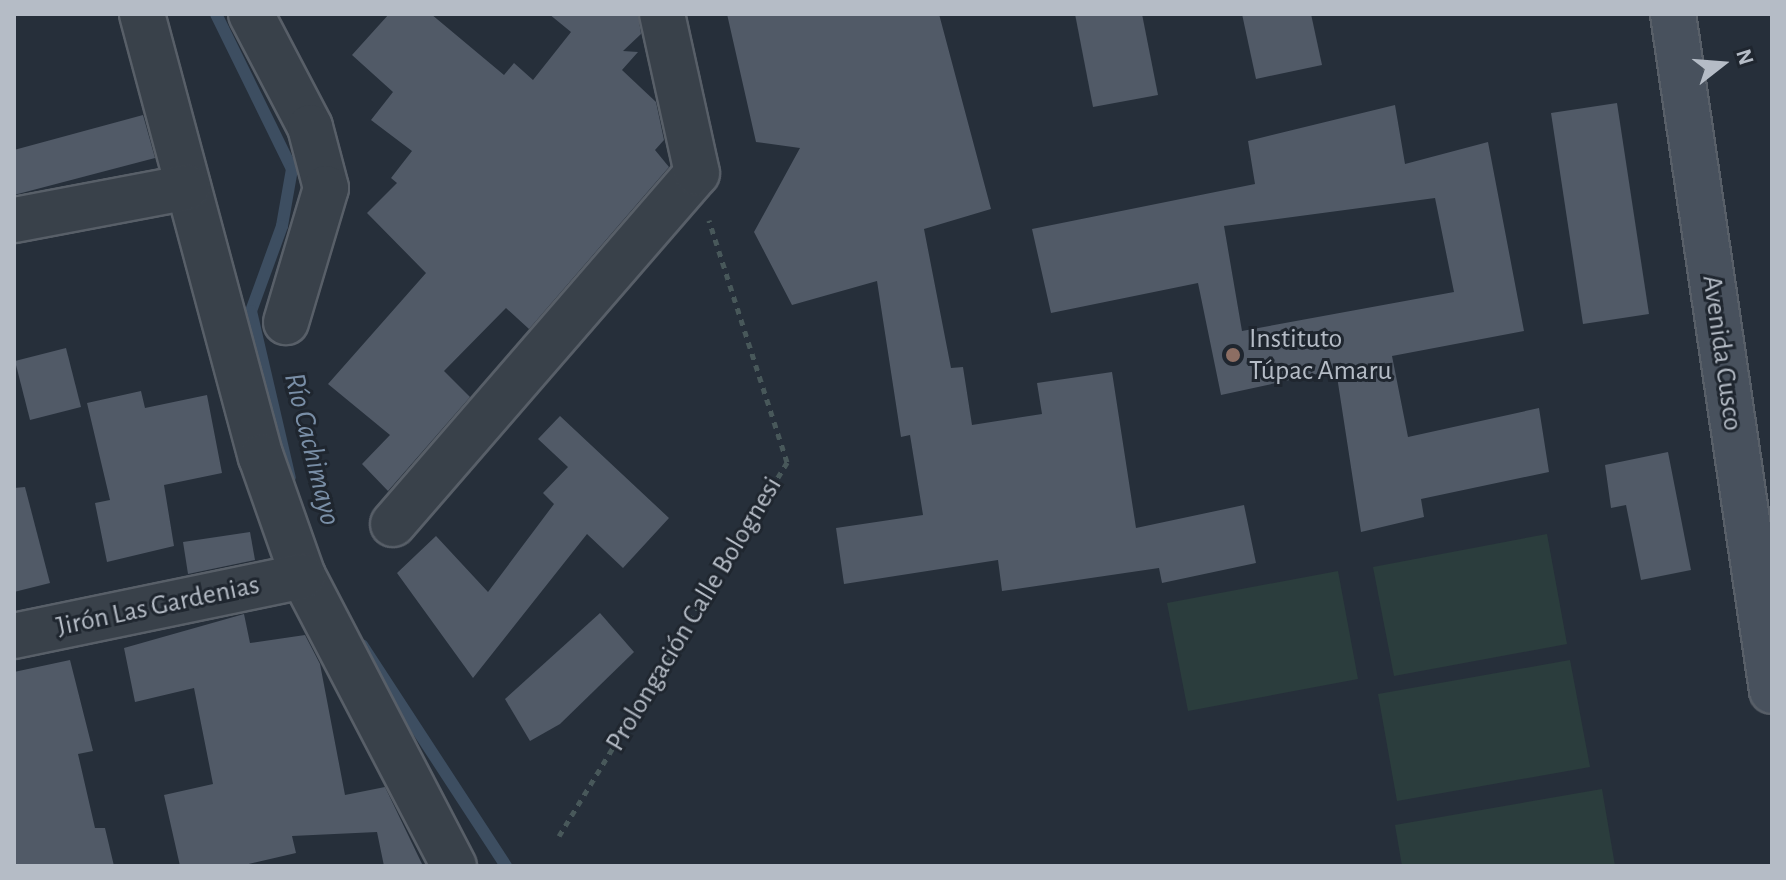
<!DOCTYPE html>
<html>
<head>
<meta charset="utf-8">
<style>
  body { margin:0 }
  #map { position:relative; width:1786px; height:880px; overflow:hidden; background:#262f3a; font-family:"Alegreya Sans",sans-serif }
  div>[style] { position:absolute }
  [style*='--x'] { left:calc(var(--x)*1px); top:calc(var(--y)*1px); width:calc(var(--w)*1px); rotate:calc(var(--a)*1deg) }
  .green>* { inset:0; background:#2b3d3d }
  .stream>* { height:12px; margin:-6px; padding:0 6px; transform-origin:6px; border-radius:6px; background:#3d4e61 }
  .building>* { inset:0; background:#515a67 }
  .path>* { height:5px; margin-top:-2.5px; transform-origin:0; background:repeating-linear-gradient(90deg,#48585a 0 6px,transparent 0 12px) }
  .roads { filter:drop-shadow(2px 0 #585f68) drop-shadow(-2px 0 #585f68) drop-shadow(0 2px #585f68) drop-shadow(0 -2px #585f68) }
  .street>* { height:44px; margin:-22px; padding:0 22px; transform-origin:22px; border-radius:22px; background:#39414a }
  .secondary>* { height:44px; margin:-22px; padding:0 22px; transform-origin:22px; border-radius:22px; background:#48515d }
  .dots>* { width:22px; height:22px; translate:-50% -50%; box-sizing:border-box; border:4px solid #1f262f; border-radius:50% }
  span { translate:-50% -50%; white-space:nowrap; text-align:center; line-height:1.15; -webkit-text-stroke:6px #1f262f; paint-order:stroke }
  .poi-label { font-size:28px; color:#b5bcc6 }
  .left { translate:0 -50%; text-align:left }
  .street-label { font-size:28px; color:#b5bcc6 }
  .water-label { font-size:30px; color:#798ea6; font-style:italic }
  .frame { position:absolute; inset:0; border:16px solid #b5bcc6; pointer-events:none }
  .north { position:absolute; left:1682px; top:24px; width:80px; height:80px; -webkit-text-stroke:6px #1f262f; paint-order:stroke; rotate:73deg; font-size:22px; font-weight:700; line-height:32px; text-align:center; color:#b5bcc6 }
  .north::after { content:''; display:block; margin:auto; width:28px; height:36px; background:#b5bcc6; clip-path:polygon(50% 0,100% 100%,50% 72%,0 100%) }
</style>
</head>
<body>
<div id="map">
  <div class="green">
    <div style="clip-path:polygon(1547px 534px,1567px 644px,1394px 676px,1373px 567px)"></div>
    <div style="clip-path:polygon(1338px 571px,1358px 679px,1188px 711px,1167px 603px)"></div>
    <div style="clip-path:polygon(1570px 660px,1590px 767px,1397px 801px,1378px 694px)"></div>
    <div style="clip-path:polygon(1602px 789px,1615px 866px,1402px 866px,1395px 825px)"></div>
  </div>
  <div class="stream">
    <div style="--x:216;--y:14;--w:173;--a:63.9"></div>
    <div style="--x:292;--y:169;--w:58;--a:100"></div>
    <div style="--x:282;--y:226;--w:90;--a:110"></div>
    <div style="--x:251;--y:311;--w:171;--a:76.9"></div>
    <div style="--x:362;--y:645;--w:264;--a:56.9"></div>
  </div>
  <div class="building">
    <div style="clip-path:polygon(389px 14px,431px 14px,504px 75px,514px 63px,533px 80px,571px 32px,549px 14px,638px 14px,641px 34px,623px 51px,638px 52px,622px 70px,656px 102px,664px 140px,655px 150px,669px 167px,529px 329px,506px 308px,444px 371px,470px 397px,388px 491px,362px 464px,390px 435px,328px 384px,426px 273px,367px 213px,397px 183px,391px 178px,412px 151px,371px 120px,393px 92px,352px 55px)"></div>
    <div style="clip-path:polygon(727px 14px,939px 14px,991px 209px,924px 229px,951px 368px,963px 367px,972px 425px,1042px 414px,1037px 383px,1112px 372px,1136px 528px,1244px 505px,1256px 563px,1162px 583px,1159px 568px,1002px 591px,998px 560px,844px 584px,836px 528px,923px 515px,910px 435px,901px 437px,877px 281px,792px 305px,754px 232px,800px 148px,756px 142px)"></div>
    <div style="clip-path:polygon(1075px 14px,1142px 14px,1158px 95px,1093px 107px)"></div>
    <div style="clip-path:polygon(1242px 14px,1311px 14px,1322px 65px,1256px 79px)"></div>
    <div style="clip-path:polygon(1617px 103px,1649px 314px,1583px 324px,1551px 113px)"></div>
    <div style="clip-path:polygon(evenodd,1395px 105px,1405px 164px,1488px 142px,1524px 331px,1392px 356px,1408px 437px,1539px 408px,1549px 472px,1421px 499px,1424px 517px,1361px 532px,1336px 370px,1221px 395px,1198px 283px,1051px 313px,1032px 229px,1255px 184px,1248px 141px,1395px 105px,1435px 198px,1454px 292px,1242px 331px,1224px 226px,1435px 198px)"></div>
    <div style="clip-path:polygon(143px 115px,155px 158px,14px 195px,14px 150px)"></div>
    <div style="clip-path:polygon(66px 348px,81px 407px,30px 420px,15px 361px)"></div>
    <div style="clip-path:polygon(141px 391px,145px 408px,207px 395px,222px 473px,164px 485px,174px 546px,107px 562px,95px 503px,110px 500px,87px 403px)"></div>
    <div style="clip-path:polygon(560px 416px,669px 518px,623px 568px,587px 534px,473px 678px,397px 573px,436px 536px,488px 592px,554px 504px,543px 493px,568px 467px,538px 439px)"></div>
    <div style="clip-path:polygon(1668px 452px,1691px 570px,1641px 580px,1626px 505px,1611px 508px,1605px 465px)"></div>
    <div style="clip-path:polygon(25px 487px,50px 583px,14px 592px,14px 488px)"></div>
    <div style="clip-path:polygon(250px 532px,255px 560px,188px 574px,183px 542px)"></div>
    <div style="clip-path:polygon(600px 613px,634px 652px,560px 724px,530px 741px,505px 699px)"></div>
    <div style="clip-path:polygon(244px 614px,250px 643px,305px 635px,320px 664px,345px 795px,385px 787px,423px 866px,384px 866px,377px 832px,292px 836px,296px 853px,240px 866px,180px 866px,164px 795px,213px 784px,194px 688px,135px 702px,124px 648px)"></div>
    <div style="clip-path:polygon(70px 660px,93px 751px,78px 754px,95px 828px,105px 828px,114px 866px,14px 866px,14px 672px)"></div>
  </div>
  <div class="path">
    <div style="--x:559;--y:836;--w:438;--a:-58.6"></div>
    <div style="--x:787;--y:462;--w:254;--a:-107.9"></div>
  </div>
  <div class="roads">
    <div class="street">
      <div style="--x:142;--y:14;--w:459;--a:75"></div>
      <div style="--x:261;--y:457;--w:126;--a:70.6"></div>
      <div style="--x:303;--y:576;--w:327;--a:62.5"></div>
      <div style="--x:251;--y:14;--w:127;--a:62.4"></div>
      <div style="--x:310;--y:127;--w:63;--a:75.3"></div>
      <div style="--x:326;--y:188;--w:140;--a:106.6"></div>
      <div style="--x:14;--y:220;--w:177;--a:-10.7"></div>
      <div style="--x:393;--y:524;--w:464;--a:-49.1"></div>
      <div style="--x:697;--y:173;--w:163;--a:-102.4"></div>
      <div style="--x:14;--y:636;--w:295;--a:-11.7"></div>
    </div>
    <div class="secondary">
      <div style="--x:1673;--y:14;--w:684;--a:81.68"></div>
    </div>
  </div>
  <div class="dots">
    <div style="left:1233px;top:355px;background:#8d6e63"></div>
  </div>
  <div class="poi-label">
    <span class="left" style="left:1249px;top:355px">Instituto<br>Túpac Amaru</span>
  </div>
  <div class="street-label">
    <span style="left:1722px;top:353px;rotate:82deg">Avenida Cusco</span>
    <span style="left:158px;top:606px;rotate:-12deg">Jirón Las Gardenias</span>
    <span style="left:694px;top:614px;rotate:-59deg">Prolongación Calle Bolognesi</span>
  </div>
  <div class="water-label">
    <span style="left:312px;top:449px;rotate:76deg">Río Cachimayo</span>
  </div>
  <div class="frame"></div>
  <div class="north">N</div>
</div>
</body>
</html>
